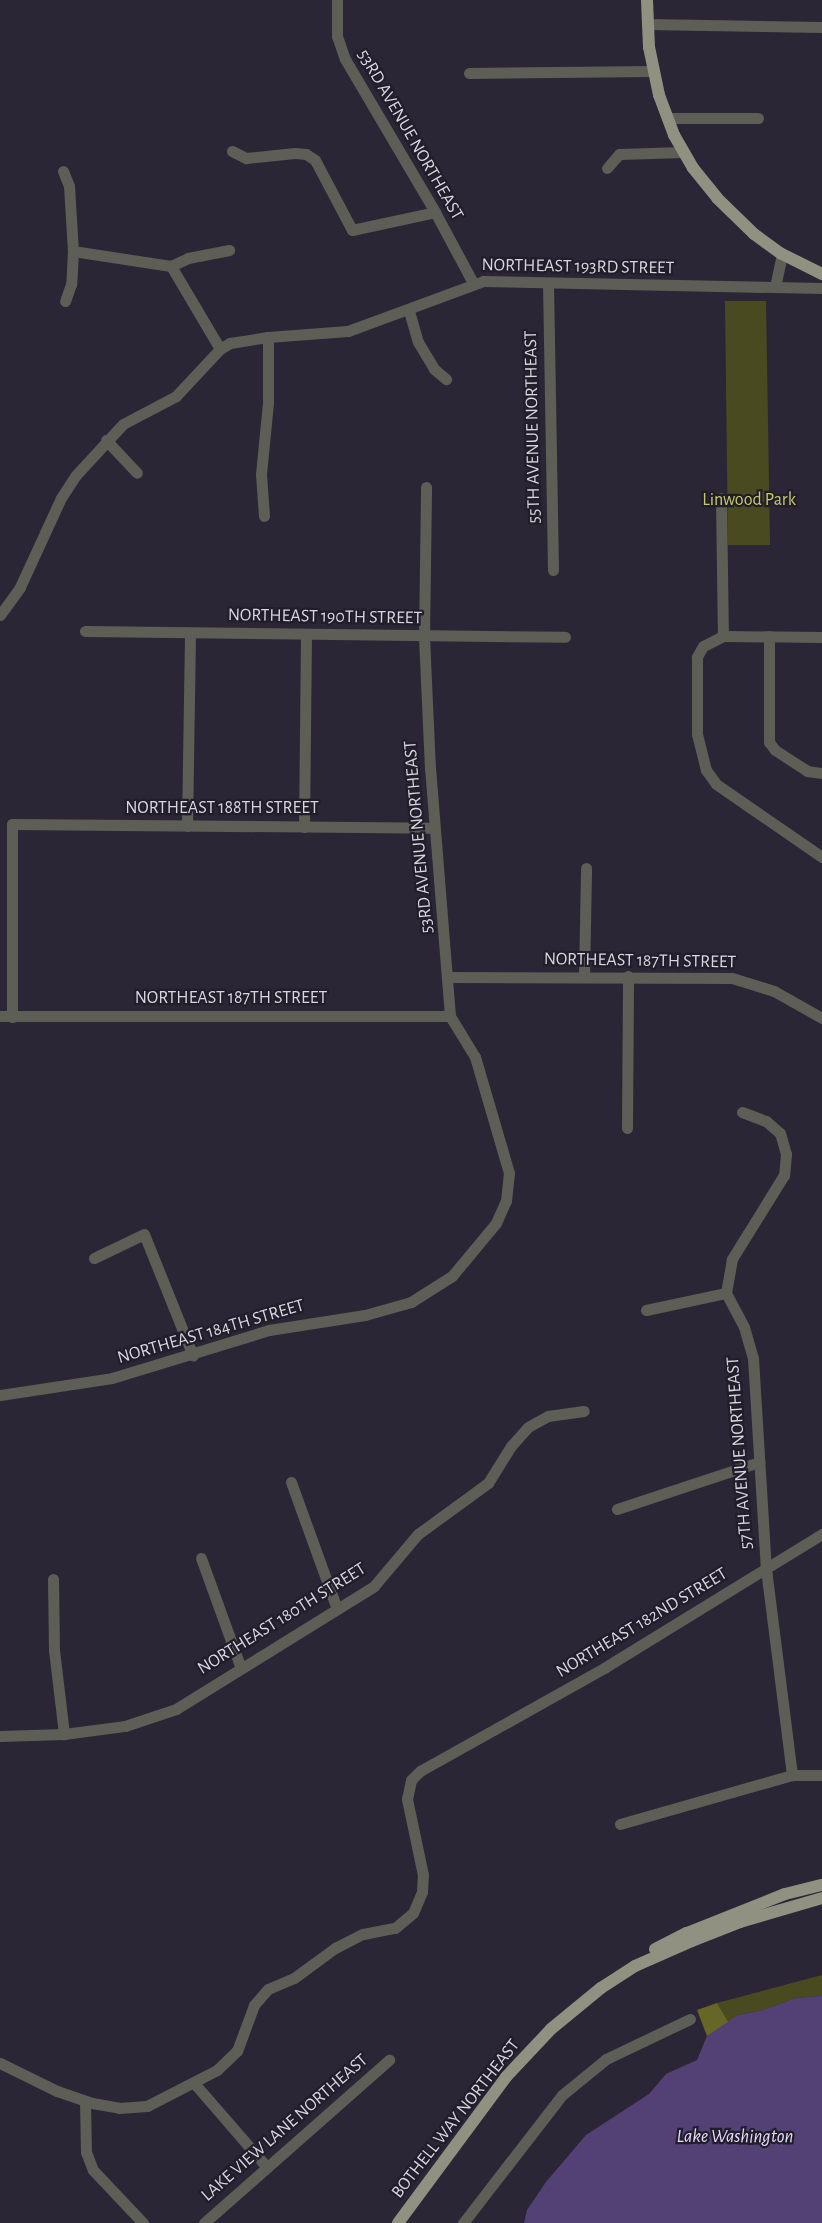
<!DOCTYPE html>
<html>
<head>
<meta charset="utf-8">
<style>
  body { margin:0 }
  #map { position:relative; width:822px; height:2223px; overflow:hidden; background:#2b2635; font-family:"Alegreya Sans",sans-serif }
  div>[style] { position:absolute }
  [style*='--x'] { left:calc(var(--x)*1px); top:calc(var(--y)*1px); width:calc(var(--w)*1px); rotate:calc(var(--a)*1deg) }
  .green>* { inset:0; background:#4a4a21 }
  .forest>* { inset:0; background:#666626 }
  .water>* { inset:0; background:#534175 }
  .minor>* { height:11px; margin:-5.5px; padding:0 5.5px; transform-origin:5.5px; border-radius:5.5px; background:#5d5e56 }
  .major>* { height:12px; margin:-6px; padding:0 6px; transform-origin:6px; border-radius:6px; background:#919182 }
  span { translate:-50% -50%; white-space:nowrap; text-align:center; line-height:1.15; -webkit-text-stroke:4.5px #211d2b; paint-order:stroke }
  .street-label { font-size:18px; color:#d7d5de }
  .park-label { font-size:18px; color:#c7c86b }
  .water-label { font-size:19px; color:#e5dbfd; font-style:italic }
</style>
</head>
<body>
<div id="map">
  <div class="green">
    <div style="clip-path:polygon(725px 301px,766px 301px,770px 545px,728px 545px)"></div>
    <div style="clip-path:polygon(822px 1975px,822px 1996px,796px 1998px,763px 2010px,738px 2015px,729px 2023px,717px 2003px)"></div>
  </div>
  <div class="forest">
    <div style="clip-path:polygon(717px 2003px,729px 2023px,707px 2036px,697px 2010px)"></div>
  </div>
  <div class="water">
    <div style="clip-path:polygon(822px 1996px,822px 2223px,524px 2223px,527px 2210px,546px 2182px,586px 2135px,649px 2094px,666px 2074px,697px 2060px,707px 2036px,738px 2015px,763px 2010px,796px 1998px)"></div>
  </div>
  <div class="minor">
    <div style="--x:337;--y:0;--w:36;--a:90"></div>
    <div style="--x:337;--y:36;--w:24;--a:71"></div>
    <div style="--x:345;--y:59;--w:178;--a:59.5"></div>
    <div style="--x:435;--y:212;--w:81;--a:61.8"></div>
    <div style="--x:647;--y:24;--w:175;--a:1"></div>
    <div style="--x:469;--y:73;--w:184;--a:-0.6"></div>
    <div style="--x:667;--y:118;--w:91;--a:0"></div>
    <div style="--x:232;--y:151;--w:16;--a:27"></div>
    <div style="--x:246;--y:158;--w:49;--a:-5.8"></div>
    <div style="--x:295;--y:153;--w:11;--a:5"></div>
    <div style="--x:306;--y:154;--w:11;--a:34"></div>
    <div style="--x:315;--y:160;--w:79;--a:62.1"></div>
    <div style="--x:352;--y:230;--w:85;--a:-12.2"></div>
    <div style="--x:607;--y:168;--w:18;--a:-49"></div>
    <div style="--x:619;--y:154;--w:64;--a:-1.8"></div>
    <div style="--x:63;--y:171;--w:16;--a:68"></div>
    <div style="--x:69;--y:186;--w:65;--a:86.5"></div>
    <div style="--x:73;--y:251;--w:33;--a:93"></div>
    <div style="--x:71;--y:284;--w:18;--a:109"></div>
    <div style="--x:73;--y:251;--w:99;--a:8.7"></div>
    <div style="--x:171;--y:266;--w:19;--a:-25"></div>
    <div style="--x:188;--y:258;--w:42;--a:-11"></div>
    <div style="--x:171;--y:266;--w:96;--a:59.4"></div>
    <div style="--x:548;--y:283;--w:287;--a:89"></div>
    <div style="--x:775;--y:287;--w:34;--a:-78"></div>
    <div style="--x:409;--y:311;--w:32;--a:74"></div>
    <div style="--x:418;--y:342;--w:31;--a:59"></div>
    <div style="--x:434;--y:369;--w:16;--a:40"></div>
    <div style="--x:106;--y:440;--w:45;--a:46.8"></div>
    <div style="--x:721;--y:498;--w:138;--a:89.2"></div>
    <div style="--x:264;--y:516;--w:42;--a:-94.1"></div>
    <div style="--x:261;--y:474;--w:72;--a:-84.4"></div>
    <div style="--x:268;--y:402;--w:65;--a:-90"></div>
    <div style="--x:0;--y:615;--w:34;--a:-54"></div>
    <div style="--x:20;--y:587;--w:98;--a:-65.3"></div>
    <div style="--x:61;--y:498;--w:27;--a:-57"></div>
    <div style="--x:76;--y:475;--w:69;--a:-47.3"></div>
    <div style="--x:123;--y:424;--w:60;--a:-27.8"></div>
    <div style="--x:176;--y:396;--w:64;--a:-46.9"></div>
    <div style="--x:220;--y:349;--w:12;--a:-31"></div>
    <div style="--x:230;--y:343;--w:38;--a:-9"></div>
    <div style="--x:268;--y:337;--w:80;--a:-4.3"></div>
    <div style="--x:348;--y:331;--w:144;--a:-20.3"></div>
    <div style="--x:483;--y:281;--w:339;--a:1.2"></div>
    <div style="--x:85;--y:631;--w:480;--a:0.7"></div>
    <div style="--x:769;--y:636;--w:106;--a:90"></div>
    <div style="--x:769;--y:742;--w:10;--a:53"></div>
    <div style="--x:775;--y:750;--w:38;--a:33"></div>
    <div style="--x:807;--y:771;--w:15;--a:8"></div>
    <div style="--x:822;--y:637;--w:99;--a:-179.4"></div>
    <div style="--x:723;--y:636;--w:22;--a:153"></div>
    <div style="--x:703;--y:646;--w:13;--a:119"></div>
    <div style="--x:697;--y:657;--w:77;--a:90"></div>
    <div style="--x:697;--y:734;--w:37;--a:76"></div>
    <div style="--x:706;--y:770;--w:17;--a:54"></div>
    <div style="--x:716;--y:784;--w:129;--a:34.6"></div>
    <div style="--x:187;--y:826;--w:193;--a:-89.1"></div>
    <div style="--x:304;--y:827;--w:193;--a:-89.4"></div>
    <div style="--x:449;--y:977;--w:283;--a:0.2"></div>
    <div style="--x:732;--y:978;--w:44;--a:17.2"></div>
    <div style="--x:774;--y:991;--w:55;--a:29.4"></div>
    <div style="--x:584;--y:977;--w:109;--a:-88.9"></div>
    <div style="--x:0;--y:1016;--w:450;--a:0"></div>
    <div style="--x:12;--y:1017;--w:193;--a:-90"></div>
    <div style="--x:12;--y:824;--w:420;--a:0.5"></div>
    <div style="--x:742;--y:1112;--w:26;--a:21"></div>
    <div style="--x:766;--y:1121;--w:18;--a:41"></div>
    <div style="--x:780;--y:1133;--w:22;--a:74"></div>
    <div style="--x:786;--y:1154;--w:21;--a:95"></div>
    <div style="--x:784;--y:1175;--w:99;--a:121.8"></div>
    <div style="--x:732;--y:1259;--w:35;--a:100"></div>
    <div style="--x:726;--y:1293;--w:38;--a:62"></div>
    <div style="--x:744;--y:1327;--w:32;--a:74"></div>
    <div style="--x:753;--y:1358;--w:211;--a:86.5"></div>
    <div style="--x:766;--y:1569;--w:208;--a:82.8"></div>
    <div style="--x:627;--y:1128;--w:152;--a:-89.6"></div>
    <div style="--x:94;--y:1258;--w:55;--a:-25.6"></div>
    <div style="--x:144;--y:1234;--w:131;--a:68.1"></div>
    <div style="--x:646;--y:1310;--w:82;--a:-12"></div>
    <div style="--x:0;--y:1395;--w:113;--a:-8.6"></div>
    <div style="--x:112;--y:1378;--w:164;--a:-17"></div>
    <div style="--x:269;--y:1330;--w:97;--a:-8.9"></div>
    <div style="--x:365;--y:1315;--w:48;--a:-15.8"></div>
    <div style="--x:411;--y:1302;--w:49;--a:-32.4"></div>
    <div style="--x:452;--y:1276;--w:69;--a:-50.3"></div>
    <div style="--x:496;--y:1223;--w:24;--a:-66"></div>
    <div style="--x:506;--y:1201;--w:28;--a:-84"></div>
    <div style="--x:509;--y:1173;--w:121;--a:-106.3"></div>
    <div style="--x:475;--y:1057;--w:48;--a:-121.4"></div>
    <div style="--x:450;--y:1016;--w:248;--a:-94.6"></div>
    <div style="--x:430;--y:769;--w:133;--a:-92.6"></div>
    <div style="--x:424;--y:636;--w:149;--a:-89.2"></div>
    <div style="--x:291;--y:1482;--w:135;--a:70.1"></div>
    <div style="--x:617;--y:1509;--w:150;--a:-18.3"></div>
    <div style="--x:201;--y:1558;--w:115;--a:70.1"></div>
    <div style="--x:53;--y:1579;--w:71;--a:89.2"></div>
    <div style="--x:54;--y:1650;--w:85;--a:83.2"></div>
    <div style="--x:0;--y:1736;--w:64;--a:-1.8"></div>
    <div style="--x:64;--y:1734;--w:62;--a:-7.5"></div>
    <div style="--x:125;--y:1726;--w:54;--a:-18.4"></div>
    <div style="--x:176;--y:1709;--w:233;--a:-31.8"></div>
    <div style="--x:374;--y:1586;--w:68;--a:-49.8"></div>
    <div style="--x:418;--y:1534;--w:87;--a:-36.1"></div>
    <div style="--x:488;--y:1483;--w:44;--a:-58.1"></div>
    <div style="--x:511;--y:1446;--w:25;--a:-48"></div>
    <div style="--x:528;--y:1427;--w:23;--a:-29"></div>
    <div style="--x:548;--y:1416;--w:36;--a:-8"></div>
    <div style="--x:620;--y:1824;--w:179;--a:-15.9"></div>
    <div style="--x:792;--y:1775;--w:30;--a:0"></div>
    <div style="--x:0;--y:2063;--w:64;--a:26.2"></div>
    <div style="--x:57;--y:2091;--w:37;--a:19"></div>
    <div style="--x:92;--y:2103;--w:27;--a:10"></div>
    <div style="--x:119;--y:2108;--w:28;--a:-4"></div>
    <div style="--x:147;--y:2106;--w:79;--a:-27.2"></div>
    <div style="--x:217;--y:2070;--w:28;--a:-44"></div>
    <div style="--x:237;--y:2051;--w:49;--a:-69.7"></div>
    <div style="--x:254;--y:2005;--w:21;--a:-49"></div>
    <div style="--x:268;--y:1989;--w:28;--a:-23"></div>
    <div style="--x:294;--y:1978;--w:51;--a:-36.2"></div>
    <div style="--x:335;--y:1948;--w:31;--a:-27"></div>
    <div style="--x:363;--y:1934;--w:33;--a:-11"></div>
    <div style="--x:395;--y:1928;--w:23;--a:-40"></div>
    <div style="--x:413;--y:1913;--w:23;--a:-67"></div>
    <div style="--x:422;--y:1892;--w:17;--a:-87"></div>
    <div style="--x:423;--y:1875;--w:78;--a:-101.9"></div>
    <div style="--x:407;--y:1799;--w:19;--a:-78"></div>
    <div style="--x:411;--y:1780;--w:13;--a:-45"></div>
    <div style="--x:420;--y:1771;--w:211;--a:-29.2"></div>
    <div style="--x:604;--y:1668;--w:256;--a:-31.6"></div>
    <div style="--x:194;--y:2083;--w:110;--a:49.1"></div>
    <div style="--x:85;--y:2101;--w:51;--a:88.9"></div>
    <div style="--x:86;--y:2152;--w:19;--a:69"></div>
    <div style="--x:93;--y:2170;--w:73;--a:46.7"></div>
    <div style="--x:204;--y:2223;--w:247;--a:-41.4"></div>
    <div style="--x:463;--y:2223;--w:162;--a:-52.3"></div>
    <div style="--x:562;--y:2095;--w:57;--a:-39.3"></div>
    <div style="--x:606;--y:2059;--w:93;--a:-25.5"></div>
  </div>
  <div class="major">
    <div style="--x:647;--y:0;--w:47;--a:87.6"></div>
    <div style="--x:649;--y:47;--w:49;--a:78.2"></div>
    <div style="--x:659;--y:95;--w:43;--a:69.4"></div>
    <div style="--x:674;--y:135;--w:38;--a:60"></div>
    <div style="--x:693;--y:168;--w:38;--a:51"></div>
    <div style="--x:717;--y:198;--w:52;--a:44.2"></div>
    <div style="--x:754;--y:234;--w:34;--a:36"></div>
    <div style="--x:782;--y:254;--w:45;--a:26.6"></div>
    <div style="--x:655;--y:1949;--w:36;--a:-27"></div>
    <div style="--x:687;--y:1933;--w:105;--a:-21.7"></div>
    <div style="--x:785;--y:1894;--w:38;--a:-14"></div>
    <div style="--x:398;--y:2223;--w:182;--a:-53.5"></div>
    <div style="--x:506;--y:2077;--w:66;--a:-46.8"></div>
    <div style="--x:551;--y:2029;--w:65;--a:-39.4"></div>
    <div style="--x:601;--y:1988;--w:40;--a:-32.9"></div>
    <div style="--x:635;--y:1966;--w:62;--a:-23.7"></div>
    <div style="--x:692;--y:1941;--w:52;--a:-21.6"></div>
    <div style="--x:740;--y:1922;--w:85;--a:-16.3"></div>
  </div>
  <div class="street-label">
    <span style="left:410px;top:135px;rotate:60deg">53RD AVENUE NORTHEAST</span>
    <span style="left:578px;top:267px;rotate:1deg">NORTHEAST 193RD STREET</span>
    <span style="left:533px;top:427px;rotate:-91deg">55TH AVENUE NORTHEAST</span>
    <span style="left:325px;top:617px;rotate:1deg">NORTHEAST 190TH STREET</span>
    <span style="left:222px;top:808px">NORTHEAST 188TH STREET</span>
    <span style="left:419px;top:837px;rotate:-95deg">53RD AVENUE NORTHEAST</span>
    <span style="left:640px;top:961px;rotate:1deg">NORTHEAST 187TH STREET</span>
    <span style="left:231px;top:998px">NORTHEAST 187TH STREET</span>
    <span style="left:211px;top:1332px;rotate:-16deg">NORTHEAST 184TH STREET</span>
    <span style="left:740px;top:1453px;rotate:-94deg">57TH AVENUE NORTHEAST</span>
    <span style="left:282px;top:1619px;rotate:-32deg">NORTHEAST 180TH STREET</span>
    <span style="left:642px;top:1623px;rotate:-31deg">NORTHEAST 182ND STREET</span>
    <span style="left:456px;top:2119px;rotate:-52deg">BOTHELL WAY NORTHEAST</span>
    <span style="left:285px;top:2128px;rotate:-41deg">LAKE VIEW LANE NORTHEAST</span>
  </div>
  <div class="park-label">
    <span style="left:749px;top:500px">Linwood Park</span>
  </div>
  <div class="water-label">
    <span style="left:735px;top:2137px">Lake Washington</span>
  </div>
</div>
</body>
</html>
